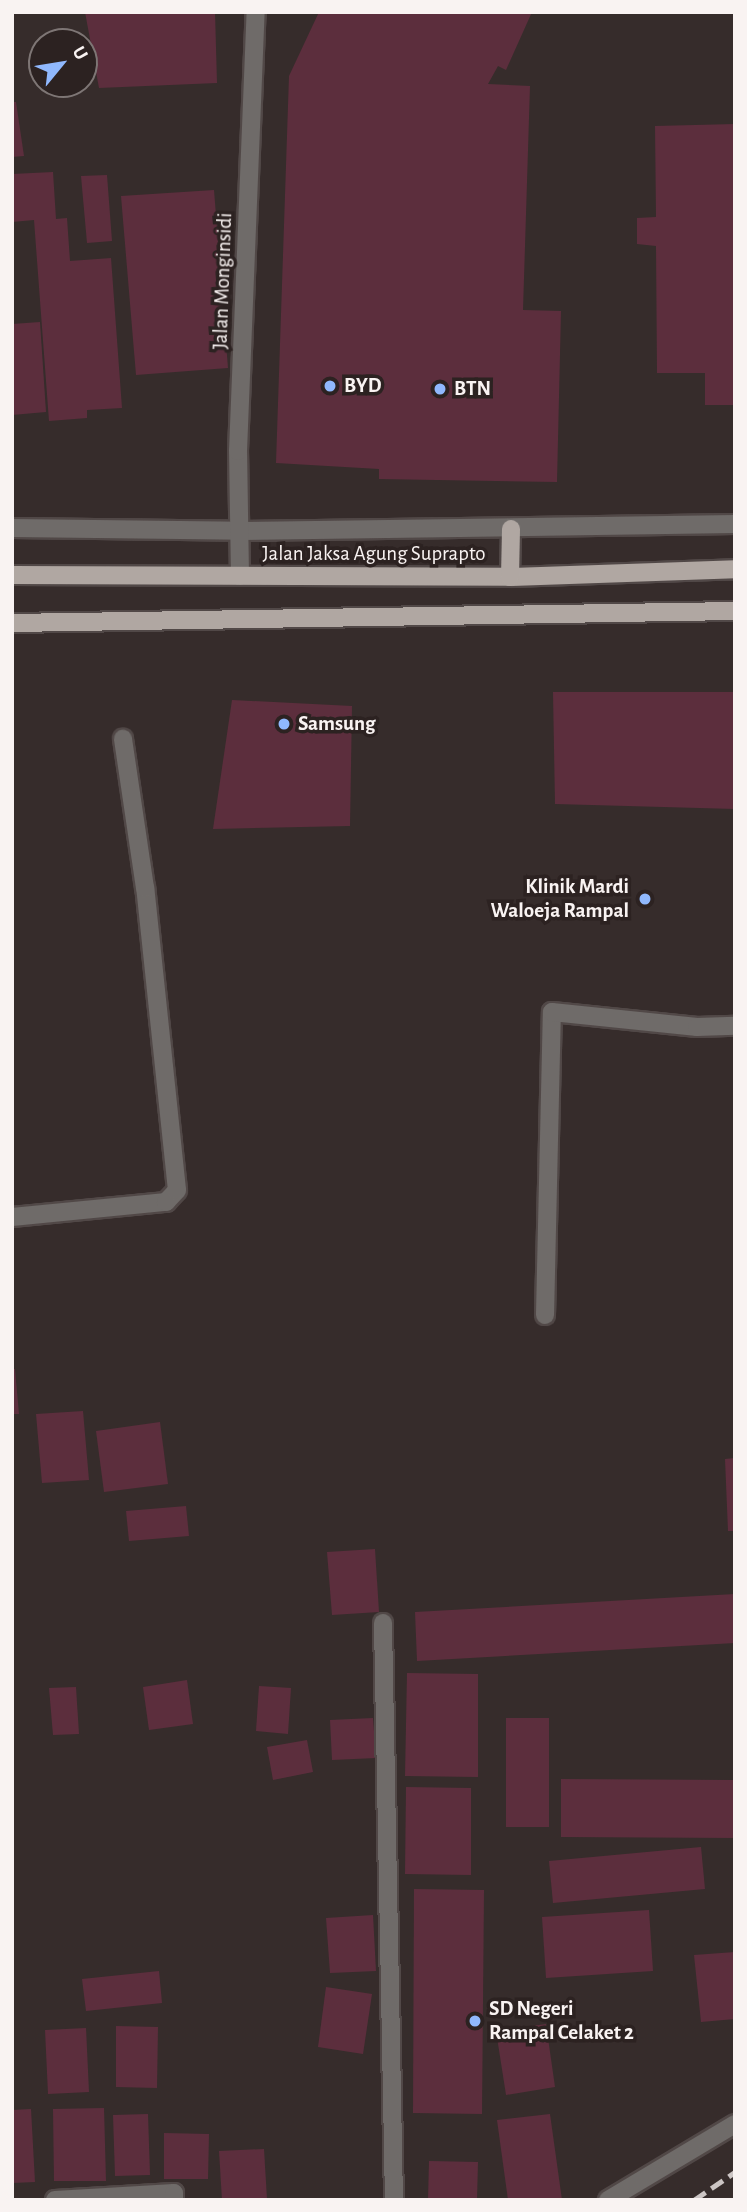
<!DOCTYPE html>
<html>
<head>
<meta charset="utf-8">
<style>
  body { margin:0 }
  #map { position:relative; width:747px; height:2212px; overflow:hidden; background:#362c2b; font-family:"Alegreya Sans",sans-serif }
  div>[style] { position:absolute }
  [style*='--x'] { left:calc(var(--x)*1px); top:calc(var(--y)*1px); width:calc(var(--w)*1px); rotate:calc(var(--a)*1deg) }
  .building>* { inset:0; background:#5c2e3d }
  .roads { filter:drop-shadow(2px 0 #514847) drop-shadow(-2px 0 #514847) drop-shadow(0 2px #514847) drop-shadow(0 -2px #514847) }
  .street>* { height:18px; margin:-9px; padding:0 9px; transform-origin:9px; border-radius:9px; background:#6f6b69 }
  .primary>* { height:18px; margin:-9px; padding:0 9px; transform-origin:9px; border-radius:9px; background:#b0a7a2 }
  .rail>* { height:5px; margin-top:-2.5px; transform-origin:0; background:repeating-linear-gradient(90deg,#ccc5c4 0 14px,transparent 0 21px) }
  .dots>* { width:19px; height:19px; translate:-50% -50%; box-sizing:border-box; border:4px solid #2c2221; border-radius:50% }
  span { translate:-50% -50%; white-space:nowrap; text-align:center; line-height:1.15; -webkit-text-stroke:7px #2c2221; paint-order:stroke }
  .street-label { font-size:21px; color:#f9f3f2 }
  .poi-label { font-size:21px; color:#f9f3f2; font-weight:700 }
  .left { translate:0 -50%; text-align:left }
  .right { translate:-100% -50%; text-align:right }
  .frame { position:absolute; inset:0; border:14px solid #f9f3f2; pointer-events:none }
  .north { position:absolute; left:28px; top:28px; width:70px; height:70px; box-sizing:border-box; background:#2c2221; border:2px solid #7e7675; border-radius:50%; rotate:60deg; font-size:19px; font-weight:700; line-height:28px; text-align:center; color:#f9f3f2 }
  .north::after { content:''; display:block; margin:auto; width:24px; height:32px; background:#90b8fd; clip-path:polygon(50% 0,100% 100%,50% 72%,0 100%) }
</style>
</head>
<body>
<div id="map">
  <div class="building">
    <div style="clip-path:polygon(85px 12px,215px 12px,217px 83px,99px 88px)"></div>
    <div style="clip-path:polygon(319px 12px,532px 12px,506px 70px,498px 66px,488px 84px,530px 86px,523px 310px,561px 311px,557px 482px,379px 479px,379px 469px,276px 463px,289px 76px)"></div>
    <div style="clip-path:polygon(12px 102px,16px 102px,24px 156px,12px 157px)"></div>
    <div style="clip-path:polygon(735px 124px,735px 405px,705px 405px,705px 373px,657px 373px,656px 246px,637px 244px,637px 218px,656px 217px,655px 126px)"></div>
    <div style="clip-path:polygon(53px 172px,56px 219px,67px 218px,70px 261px,111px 258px,122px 408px,87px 410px,87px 418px,49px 421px,34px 220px,12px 222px,12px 174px)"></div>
    <div style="clip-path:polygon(107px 175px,112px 241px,87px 243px,81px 176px)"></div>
    <div style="clip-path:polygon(214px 190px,228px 368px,136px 375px,121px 196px)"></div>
    <div style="clip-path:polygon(40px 322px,46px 412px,12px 415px,12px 324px)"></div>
    <div style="clip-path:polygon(553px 692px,735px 692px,735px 809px,555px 804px)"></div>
    <div style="clip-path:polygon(232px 700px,352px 706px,350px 826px,213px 829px)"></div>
    <div style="clip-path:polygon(12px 1369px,15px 1369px,19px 1414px,12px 1414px)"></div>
    <div style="clip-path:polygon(83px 1411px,89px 1480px,42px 1483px,36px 1414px)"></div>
    <div style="clip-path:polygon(160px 1422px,168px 1484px,104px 1492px,96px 1431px)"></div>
    <div style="clip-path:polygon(735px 1458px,735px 1531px,728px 1531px,725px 1459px)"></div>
    <div style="clip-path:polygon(186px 1506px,189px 1536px,129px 1541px,126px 1511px)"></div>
    <div style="clip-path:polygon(375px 1549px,379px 1612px,332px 1615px,327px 1552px)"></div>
    <div style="clip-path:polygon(735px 1594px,735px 1643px,417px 1661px,415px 1612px)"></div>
    <div style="clip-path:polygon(407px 1673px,478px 1674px,478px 1777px,405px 1776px)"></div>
    <div style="clip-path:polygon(187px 1680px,193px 1724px,149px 1730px,143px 1687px)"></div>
    <div style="clip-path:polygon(259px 1686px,291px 1688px,288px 1734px,256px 1731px)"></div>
    <div style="clip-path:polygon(76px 1687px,79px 1734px,53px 1735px,49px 1688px)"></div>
    <div style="clip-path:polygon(373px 1718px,376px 1758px,332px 1760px,330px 1720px)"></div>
    <div style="clip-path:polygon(506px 1718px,549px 1718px,549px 1827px,506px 1827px)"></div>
    <div style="clip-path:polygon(307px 1740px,313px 1772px,273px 1780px,267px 1747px)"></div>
    <div style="clip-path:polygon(561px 1779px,735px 1780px,735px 1838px,561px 1837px)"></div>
    <div style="clip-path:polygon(406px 1787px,471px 1788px,471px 1875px,405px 1874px)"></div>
    <div style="clip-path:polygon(701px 1847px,705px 1889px,553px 1903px,549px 1861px)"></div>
    <div style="clip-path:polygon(414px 1889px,484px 1890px,482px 2114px,413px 2113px)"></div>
    <div style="clip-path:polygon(649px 1910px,653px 1971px,546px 1978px,542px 1917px)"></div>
    <div style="clip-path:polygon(373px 1915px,376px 1971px,330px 1973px,326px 1918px)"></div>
    <div style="clip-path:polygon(735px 1952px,735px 2019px,701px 2022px,694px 1955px)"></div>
    <div style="clip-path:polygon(159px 1971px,162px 2003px,86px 2011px,82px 1979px)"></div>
    <div style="clip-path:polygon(326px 1987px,372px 1994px,363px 2054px,318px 2047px)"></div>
    <div style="clip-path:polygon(546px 2024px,555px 2087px,506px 2095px,496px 2031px)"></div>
    <div style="clip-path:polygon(116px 2026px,158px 2027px,157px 2088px,116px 2087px)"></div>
    <div style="clip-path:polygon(86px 2028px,89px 2092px,48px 2094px,45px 2030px)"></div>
    <div style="clip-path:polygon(104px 2108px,106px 2181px,54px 2181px,53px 2109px)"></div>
    <div style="clip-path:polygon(31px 2109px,35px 2182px,12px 2183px,12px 2110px)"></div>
    <div style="clip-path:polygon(148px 2114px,150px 2175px,115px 2176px,113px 2115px)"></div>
    <div style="clip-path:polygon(550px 2114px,562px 2200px,508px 2200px,497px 2120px)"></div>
    <div style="clip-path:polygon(164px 2133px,209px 2134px,208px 2179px,164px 2179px)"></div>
    <div style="clip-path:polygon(264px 2149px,267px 2199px,222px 2200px,219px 2151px)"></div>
    <div style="clip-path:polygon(429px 2161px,478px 2162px,477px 2200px,428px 2200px)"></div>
  </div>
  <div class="roads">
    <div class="street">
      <div style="--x:12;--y:528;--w:230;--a:0.7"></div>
      <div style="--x:242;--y:531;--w:493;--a:-0.8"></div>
      <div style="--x:240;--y:576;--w:125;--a:-90.9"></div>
      <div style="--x:238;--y:451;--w:439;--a:-87.7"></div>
      <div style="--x:12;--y:1217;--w:155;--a:-5.6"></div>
      <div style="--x:166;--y:1202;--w:16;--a:-47"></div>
      <div style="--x:177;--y:1190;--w:304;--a:-96"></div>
      <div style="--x:145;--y:888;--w:151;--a:-98.4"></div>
      <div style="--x:545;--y:1315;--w:303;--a:-88.7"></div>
      <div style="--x:552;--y:1012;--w:146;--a:5.9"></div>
      <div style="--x:697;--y:1027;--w:38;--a:-2"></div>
      <div style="--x:383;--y:1623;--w:577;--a:88.91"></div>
      <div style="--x:55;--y:2200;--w:119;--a:-3.4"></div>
      <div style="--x:174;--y:2193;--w:7;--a:90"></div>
      <div style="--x:608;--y:2200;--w:148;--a:-30.9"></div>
    </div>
    <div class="primary">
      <div style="--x:12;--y:575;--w:498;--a:0.2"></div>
      <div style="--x:510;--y:577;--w:225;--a:-2"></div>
      <div style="--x:510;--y:577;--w:48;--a:-88.8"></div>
      <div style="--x:12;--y:623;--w:723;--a:-0.95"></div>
    </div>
  </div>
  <div class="rail">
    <div style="--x:694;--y:2200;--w:50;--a:-34.3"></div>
  </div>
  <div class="dots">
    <div style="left:330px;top:386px;background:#90b8fd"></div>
    <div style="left:440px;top:389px;background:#90b8fd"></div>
    <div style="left:284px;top:724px;background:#90b8fd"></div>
    <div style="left:645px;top:899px;background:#90b8fd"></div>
    <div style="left:475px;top:2021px;background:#90b8fd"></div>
  </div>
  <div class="street-label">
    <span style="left:223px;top:281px;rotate:-88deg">Jalan Monginsidi</span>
    <span style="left:374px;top:554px">Jalan Jaksa Agung Suprapto</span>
  </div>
  <div class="poi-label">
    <span class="left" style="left:344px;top:386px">BYD</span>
    <span class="left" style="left:454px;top:389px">BTN</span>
    <span class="left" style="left:298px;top:724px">Samsung</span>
    <span class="right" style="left:629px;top:899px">Klinik Mardi<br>Waloeja Rampal</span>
    <span class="left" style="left:489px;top:2021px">SD Negeri<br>Rampal Celaket 2</span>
  </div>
  <div class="frame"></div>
  <div class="north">U</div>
</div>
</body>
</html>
